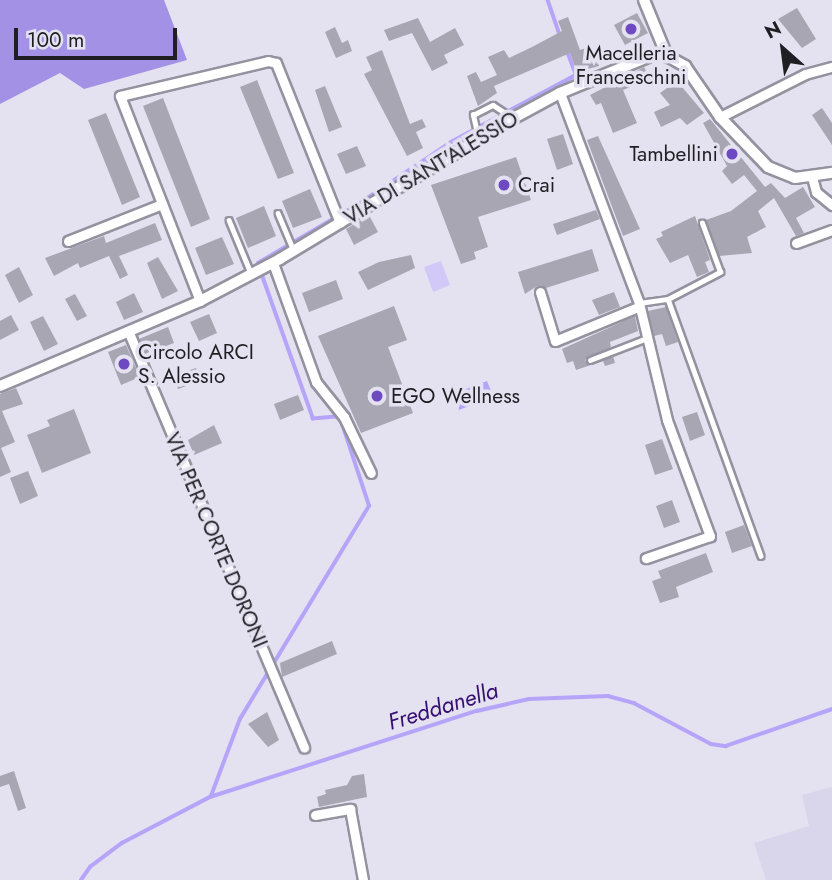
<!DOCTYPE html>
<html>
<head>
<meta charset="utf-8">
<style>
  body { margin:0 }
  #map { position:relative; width:832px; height:880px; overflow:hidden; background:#e4e2f0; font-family:Jost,sans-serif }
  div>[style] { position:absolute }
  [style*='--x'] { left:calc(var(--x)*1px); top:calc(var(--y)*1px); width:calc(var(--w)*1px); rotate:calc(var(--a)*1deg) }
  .built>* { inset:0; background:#d9d6eb }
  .green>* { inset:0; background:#d2c9f9 }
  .forest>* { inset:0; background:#a391e5 }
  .water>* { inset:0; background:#b6a4f9 }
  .stream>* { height:3.5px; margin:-1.75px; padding:0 1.75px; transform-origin:1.75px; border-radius:1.75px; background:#b6a4f9 }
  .building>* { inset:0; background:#a8a6b3 }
  .roads { filter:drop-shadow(2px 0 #94929f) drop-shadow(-2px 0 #94929f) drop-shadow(0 2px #94929f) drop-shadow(0 -2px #94929f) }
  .service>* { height:4.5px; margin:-2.25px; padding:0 2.25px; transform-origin:2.25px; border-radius:2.25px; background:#fff }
  .minor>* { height:9px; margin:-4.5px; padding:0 4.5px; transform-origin:4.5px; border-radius:4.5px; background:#fff }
  .tertiary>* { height:10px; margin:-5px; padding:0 5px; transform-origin:5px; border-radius:5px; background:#fff }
  .dots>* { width:19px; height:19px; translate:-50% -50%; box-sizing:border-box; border:4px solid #e4e2f0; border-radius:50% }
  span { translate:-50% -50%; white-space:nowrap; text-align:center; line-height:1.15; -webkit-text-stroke:7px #e4e2f0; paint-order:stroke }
  .poi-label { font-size:21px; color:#1f1e23 }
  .right { translate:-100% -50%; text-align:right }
  .left { translate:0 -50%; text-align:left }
  .street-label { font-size:21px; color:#1f1e23 }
  .water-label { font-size:23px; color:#360e72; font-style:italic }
  .north { position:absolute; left:748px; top:14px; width:70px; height:70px; -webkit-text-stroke:5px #e4e2f0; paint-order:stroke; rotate:332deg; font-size:19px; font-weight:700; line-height:28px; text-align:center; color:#1f1e23 }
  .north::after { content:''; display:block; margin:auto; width:24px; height:32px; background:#1f1e23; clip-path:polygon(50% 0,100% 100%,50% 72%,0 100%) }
  .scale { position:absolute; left:14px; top:28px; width:163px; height:32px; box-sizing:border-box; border:4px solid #1f1e23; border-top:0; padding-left:9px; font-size:21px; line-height:24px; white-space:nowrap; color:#1f1e23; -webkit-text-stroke:5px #e4e2f0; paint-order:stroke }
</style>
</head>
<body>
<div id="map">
  <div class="built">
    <div style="clip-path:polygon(832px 787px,832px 880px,766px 880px,754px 843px,809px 826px,802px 795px)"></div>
  </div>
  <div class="green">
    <div style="clip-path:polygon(441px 261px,450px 285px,433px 292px,424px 267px)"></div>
  </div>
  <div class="forest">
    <div style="clip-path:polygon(0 0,164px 0,187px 60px,84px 89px,60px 73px,0 104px)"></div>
  </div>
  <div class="water">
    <div style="clip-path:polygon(487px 381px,493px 396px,459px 410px,453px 394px)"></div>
  </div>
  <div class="stream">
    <div style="--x:548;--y:0;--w:36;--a:71"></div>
    <div style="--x:258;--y:263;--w:115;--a:-30.4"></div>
    <div style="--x:357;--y:205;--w:113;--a:-33.8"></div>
    <div style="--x:451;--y:142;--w:142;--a:-28.2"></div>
    <div style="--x:576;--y:75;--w:26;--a:-111"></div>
    <div style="--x:211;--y:796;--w:82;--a:-69.4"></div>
    <div style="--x:240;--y:719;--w:249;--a:-58.8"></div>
    <div style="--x:369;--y:506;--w:89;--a:-108.2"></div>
    <div style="--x:341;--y:421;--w:6;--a:-141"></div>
    <div style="--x:336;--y:417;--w:23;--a:175"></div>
    <div style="--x:313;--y:419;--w:152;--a:-109.6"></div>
    <div style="--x:81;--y:880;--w:16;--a:-55"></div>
    <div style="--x:90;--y:867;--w:40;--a:-37"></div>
    <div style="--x:122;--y:843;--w:99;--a:-27.6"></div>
    <div style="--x:210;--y:797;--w:281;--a:-17.9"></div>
    <div style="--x:477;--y:711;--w:53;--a:-13"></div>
    <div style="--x:529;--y:699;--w:79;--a:-2.2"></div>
    <div style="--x:608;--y:696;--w:27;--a:15"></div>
    <div style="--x:634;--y:703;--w:87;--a:28"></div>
    <div style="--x:711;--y:744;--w:15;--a:8"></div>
    <div style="--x:726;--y:746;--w:112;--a:-19.2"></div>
  </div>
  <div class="building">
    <div style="clip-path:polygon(797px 8px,816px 39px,802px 48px,778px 19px)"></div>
    <div style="clip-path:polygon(637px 13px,648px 33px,625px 45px,614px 25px)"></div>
    <div style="clip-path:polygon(568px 17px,580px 50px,592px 46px,599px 66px,577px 72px,570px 53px,494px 86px,497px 93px,478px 106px,467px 76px,476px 72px,481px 82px,497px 75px,488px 57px,504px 50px,509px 58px,532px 47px,562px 31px,558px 21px)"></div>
    <div style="clip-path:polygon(418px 18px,430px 42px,455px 28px,464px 45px,444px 55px,448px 63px,432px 71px,412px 33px,389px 41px,384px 30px)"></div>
    <div style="clip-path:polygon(335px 27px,342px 43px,348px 40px,352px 51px,336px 58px,325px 32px)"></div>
    <div style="clip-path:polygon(382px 50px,410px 124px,422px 119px,426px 127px,416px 132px,423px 148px,407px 156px,364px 74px,372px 70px,366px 57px)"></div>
    <div style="clip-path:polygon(644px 67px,650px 79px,623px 90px,637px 123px,613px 133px,601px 103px,596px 105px,590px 95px)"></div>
    <div style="clip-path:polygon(257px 80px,294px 173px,278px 179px,240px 87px)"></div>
    <div style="clip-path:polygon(677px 81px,704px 113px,687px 125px,680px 118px,661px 127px,654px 112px,670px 105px,660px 93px)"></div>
    <div style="clip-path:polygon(325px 86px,342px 127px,329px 132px,315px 90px)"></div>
    <div style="clip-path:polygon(163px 98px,210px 219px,191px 227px,143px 106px)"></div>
    <div style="clip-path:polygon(822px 108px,832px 123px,832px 145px,812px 115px)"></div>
    <div style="clip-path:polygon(106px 113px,140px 197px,122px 205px,88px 120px)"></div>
    <div style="clip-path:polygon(710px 119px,765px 187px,771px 183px,785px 198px,803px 187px,815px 207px,796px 218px,804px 233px,796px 236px,774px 198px,758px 211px,766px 227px,747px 237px,752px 253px,719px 256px,706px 220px,731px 211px,757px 191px,744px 175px,732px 184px,722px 171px,727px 166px,703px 123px)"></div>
    <div style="clip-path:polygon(563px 134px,573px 164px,557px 170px,547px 139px)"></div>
    <div style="clip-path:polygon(598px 136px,640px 229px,623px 236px,587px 140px)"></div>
    <div style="clip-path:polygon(357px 146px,366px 166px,346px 174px,337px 154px)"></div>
    <div style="clip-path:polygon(516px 157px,531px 200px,478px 217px,488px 247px,474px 252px,476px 259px,461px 264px,431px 185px)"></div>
    <div style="clip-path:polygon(310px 189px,322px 217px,293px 228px,282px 201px)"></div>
    <div style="clip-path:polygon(264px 206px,276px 236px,248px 248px,236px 218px)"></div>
    <div style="clip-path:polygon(596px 210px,600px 219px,557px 235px,553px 224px)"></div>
    <div style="clip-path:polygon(369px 215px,378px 232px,354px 245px,346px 229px)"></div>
    <div style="clip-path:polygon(695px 216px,710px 260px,705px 262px,709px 272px,697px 277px,688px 255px,670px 263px,656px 239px,663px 236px,661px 232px)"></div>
    <div style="clip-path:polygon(155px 223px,162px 240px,119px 256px,128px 275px,120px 279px,109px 256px,80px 268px,78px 263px,54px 276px,45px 258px,104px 236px,106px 243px)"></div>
    <div style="clip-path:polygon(222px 237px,234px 264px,206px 275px,195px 248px)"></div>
    <div style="clip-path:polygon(592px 249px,599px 271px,546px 288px,537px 286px,525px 294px,518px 272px)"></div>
    <div style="clip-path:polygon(411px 255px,415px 268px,368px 290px,358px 272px,379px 262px)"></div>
    <div style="clip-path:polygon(158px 257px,178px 291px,162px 299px,147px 263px)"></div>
    <div style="clip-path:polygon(19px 267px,33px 295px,19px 303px,5px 275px)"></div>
    <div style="clip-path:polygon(336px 280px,343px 299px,309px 312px,302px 293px)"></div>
    <div style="clip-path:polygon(614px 292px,620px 307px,599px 315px,592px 300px)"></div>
    <div style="clip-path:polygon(134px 293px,143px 312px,124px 320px,116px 302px)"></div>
    <div style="clip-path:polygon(75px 294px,87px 316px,77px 321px,65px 299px)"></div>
    <div style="clip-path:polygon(394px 306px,407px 340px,388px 347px,413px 413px,361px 433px,318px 336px)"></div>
    <div style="clip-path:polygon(666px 307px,678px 342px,666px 346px,662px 334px,654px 336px,648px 311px)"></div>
    <div style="clip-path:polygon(209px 314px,217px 333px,199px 341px,190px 322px)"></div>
    <div style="clip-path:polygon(11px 315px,19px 330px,0 340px,0 321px)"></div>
    <div style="clip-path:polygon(43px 316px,58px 344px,44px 351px,30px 322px)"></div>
    <div style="clip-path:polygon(635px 316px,638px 331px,610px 342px,611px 347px,585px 360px,591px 365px,613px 356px,615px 363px,605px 366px,603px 361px,576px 370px,573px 361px,567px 363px,562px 349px)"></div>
    <div style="clip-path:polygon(168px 327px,174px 343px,145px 354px,139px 339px)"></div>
    <div style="clip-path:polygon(126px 345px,140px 377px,121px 385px,108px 352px)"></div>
    <div style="clip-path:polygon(196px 368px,201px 381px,178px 389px,174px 376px)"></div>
    <div style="clip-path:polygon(16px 388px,23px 404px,2px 411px,15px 442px,1px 448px,11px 472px,0 477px,0 394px)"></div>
    <div style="clip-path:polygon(298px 395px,304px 410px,280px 420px,274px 404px)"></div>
    <div style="clip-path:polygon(74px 409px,91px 453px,42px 473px,27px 435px,50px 426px,47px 420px)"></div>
    <div style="clip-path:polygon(697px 412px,705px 435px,690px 441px,682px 417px)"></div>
    <div style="clip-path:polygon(214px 425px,222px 443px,194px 455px,188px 440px)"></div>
    <div style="clip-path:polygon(662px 439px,673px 469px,655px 475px,645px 445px)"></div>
    <div style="clip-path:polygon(28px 471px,38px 496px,20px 504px,10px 478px)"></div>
    <div style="clip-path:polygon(672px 500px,680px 522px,664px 528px,656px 506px)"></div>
    <div style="clip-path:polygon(744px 525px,752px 546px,732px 553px,725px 532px)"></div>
    <div style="clip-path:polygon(706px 553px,713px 572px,676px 587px,679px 597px,660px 603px,652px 581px,661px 578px,658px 571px)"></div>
    <div style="clip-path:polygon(332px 641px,337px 654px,282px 677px,280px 663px)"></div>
    <div style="clip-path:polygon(267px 712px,279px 740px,268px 747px,248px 724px)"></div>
    <div style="clip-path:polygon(14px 771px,26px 808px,18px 811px,9px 784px,0 787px,0 776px)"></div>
    <div style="clip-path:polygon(364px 774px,367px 797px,319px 807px,317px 797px,326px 794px,325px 790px,347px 785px,352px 776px)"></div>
  </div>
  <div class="roads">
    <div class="service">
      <div style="--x:478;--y:137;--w:23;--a:-103"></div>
      <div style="--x:473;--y:115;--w:22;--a:-27"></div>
      <div style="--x:493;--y:105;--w:24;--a:33"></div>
      <div style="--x:278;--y:213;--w:41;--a:67.2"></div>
      <div style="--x:229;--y:220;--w:57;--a:67.5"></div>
      <div style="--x:668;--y:299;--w:273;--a:70.1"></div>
      <div style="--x:639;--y:303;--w:29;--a:-8"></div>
      <div style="--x:668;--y:299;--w:59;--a:-27.4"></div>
      <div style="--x:720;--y:272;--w:52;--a:-110.2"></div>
      <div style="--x:590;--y:360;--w:61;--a:-21.1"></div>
    </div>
    <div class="minor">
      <div style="--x:560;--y:93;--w:224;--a:69.4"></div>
      <div style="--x:639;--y:303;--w:120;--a:76.5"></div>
      <div style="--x:667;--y:420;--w:124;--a:69.7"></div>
      <div style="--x:710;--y:536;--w:68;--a:161"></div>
      <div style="--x:720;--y:117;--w:95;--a:-26.8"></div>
      <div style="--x:805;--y:74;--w:28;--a:-15"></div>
      <div style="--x:812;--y:177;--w:16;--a:75"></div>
      <div style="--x:816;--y:192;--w:21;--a:39"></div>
      <div style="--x:68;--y:241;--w:101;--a:-21.5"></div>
      <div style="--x:796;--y:243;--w:38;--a:-20"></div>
      <div style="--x:273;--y:263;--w:127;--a:70.1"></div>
      <div style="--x:316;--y:382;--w:45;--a:51.3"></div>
      <div style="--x:344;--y:417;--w:62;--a:64.3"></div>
      <div style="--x:540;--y:292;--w:51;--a:73"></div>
      <div style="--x:555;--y:341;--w:90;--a:-22.3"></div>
      <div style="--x:200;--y:301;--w:220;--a:-111.3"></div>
      <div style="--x:120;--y:96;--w:152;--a:-13.3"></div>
      <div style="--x:268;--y:61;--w:8;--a:14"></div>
      <div style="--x:276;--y:63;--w:172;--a:68.2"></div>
      <div style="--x:129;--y:333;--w:450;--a:67.1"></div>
      <div style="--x:315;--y:815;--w:36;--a:-10"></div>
      <div style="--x:350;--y:809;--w:72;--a:79.6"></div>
    </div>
    <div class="tertiary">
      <div style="--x:644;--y:0;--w:61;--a:67.7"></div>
      <div style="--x:0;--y:386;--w:217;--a:-23"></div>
      <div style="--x:200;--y:301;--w:90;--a:-27.7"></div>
      <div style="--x:280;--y:259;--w:269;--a:-31.1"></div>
      <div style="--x:510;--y:120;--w:57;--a:-28.4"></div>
      <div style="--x:560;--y:93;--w:100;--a:-22.2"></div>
      <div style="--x:653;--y:55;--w:14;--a:4"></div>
      <div style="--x:667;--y:56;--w:21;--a:29"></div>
      <div style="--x:685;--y:66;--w:62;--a:55.5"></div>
      <div style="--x:720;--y:117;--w:69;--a:46.2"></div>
      <div style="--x:768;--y:167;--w:29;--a:22"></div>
      <div style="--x:795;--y:178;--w:37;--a:-8"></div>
    </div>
  </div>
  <div class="dots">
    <div style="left:631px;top:29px;background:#6d49c2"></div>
    <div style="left:732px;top:154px;background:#6d49c2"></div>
    <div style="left:504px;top:185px;background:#6d49c2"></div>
    <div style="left:124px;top:364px;background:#6d49c2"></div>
    <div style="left:377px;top:396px;background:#6d49c2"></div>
  </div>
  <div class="poi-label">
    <span style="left:631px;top:65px">Macelleria<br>Franceschini</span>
    <span class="right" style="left:718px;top:154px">Tambellini</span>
    <span class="left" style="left:518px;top:185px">Crai</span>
    <span class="left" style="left:138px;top:364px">Circolo ARCI<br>S. Alessio</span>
    <span class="left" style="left:391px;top:396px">EGO Wellness</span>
  </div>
  <div class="street-label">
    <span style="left:431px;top:168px;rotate:-31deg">VIA DI SANT'ALESSIO</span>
    <span style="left:216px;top:540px;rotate:67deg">VIA PER CORTE DORONI</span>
  </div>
  <div class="water-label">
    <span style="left:443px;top:706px;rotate:-17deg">Freddanella</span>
  </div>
  <div class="north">N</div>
  <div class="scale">100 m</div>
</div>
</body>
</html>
